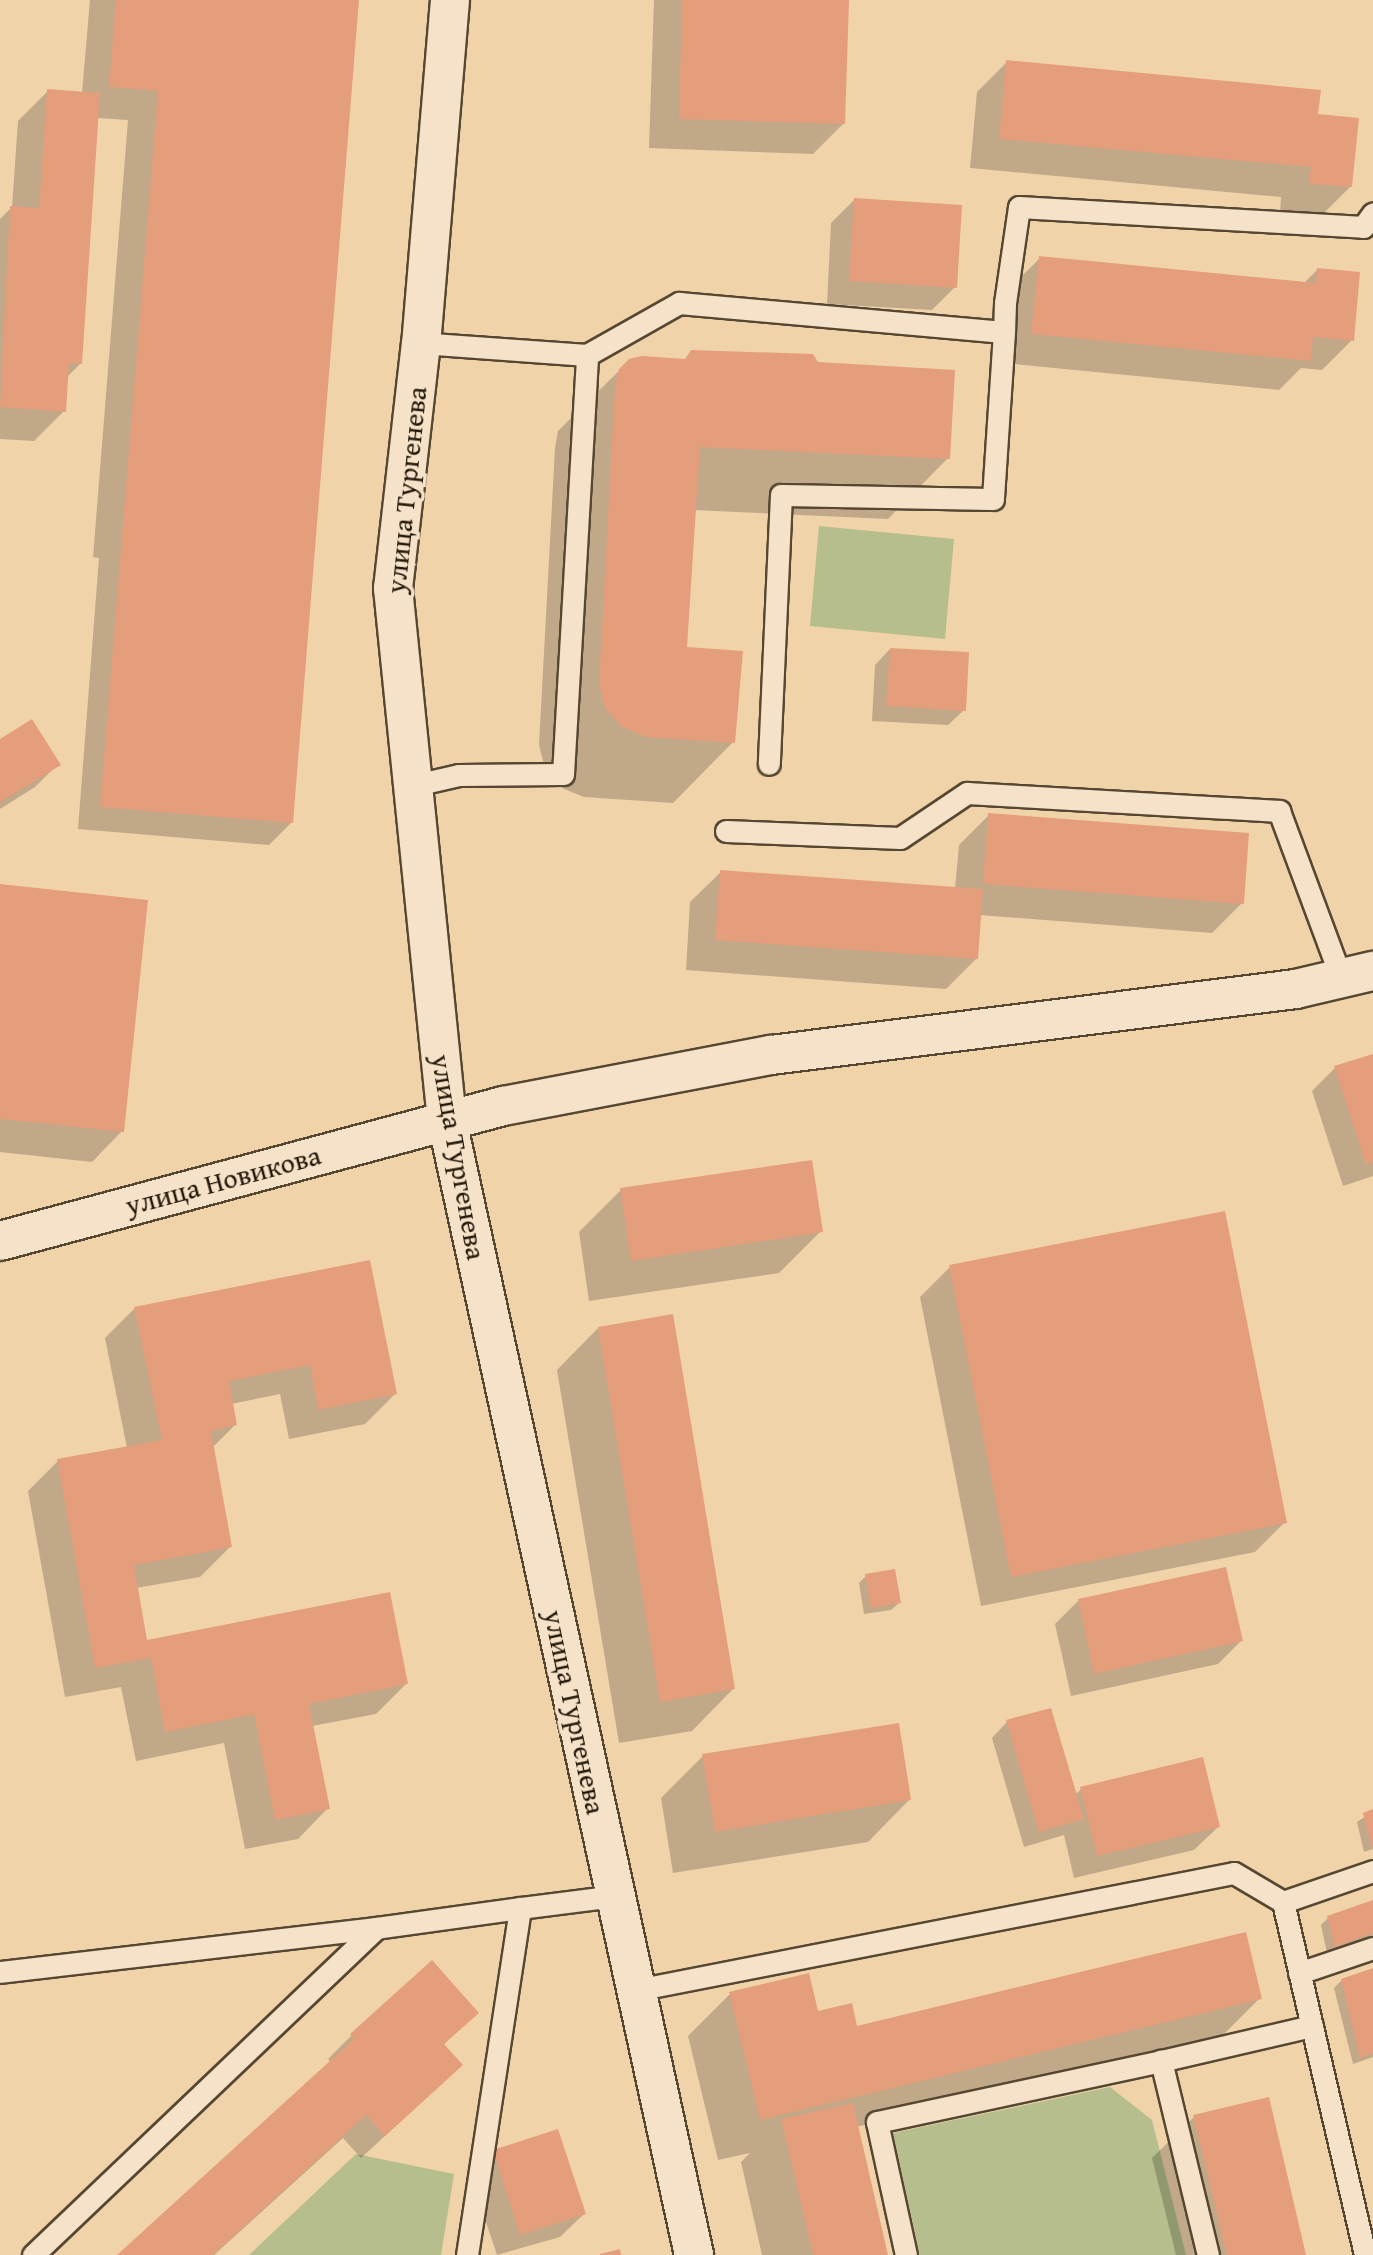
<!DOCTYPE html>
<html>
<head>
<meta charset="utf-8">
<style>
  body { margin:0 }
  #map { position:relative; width:1373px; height:2255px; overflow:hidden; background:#f1d3aa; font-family:"Gentium Book Plus",serif }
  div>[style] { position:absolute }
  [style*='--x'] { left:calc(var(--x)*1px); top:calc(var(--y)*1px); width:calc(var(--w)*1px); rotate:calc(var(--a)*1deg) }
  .green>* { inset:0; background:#b5be8c }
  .shadow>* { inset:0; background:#0003 }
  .building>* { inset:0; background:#e49e7c }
  .roads { filter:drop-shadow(2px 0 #564732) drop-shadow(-2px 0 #564732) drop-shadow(0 2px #564732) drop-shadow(0 -2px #564732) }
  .service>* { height:21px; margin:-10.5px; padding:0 10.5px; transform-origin:10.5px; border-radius:10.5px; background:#f6e2c8 }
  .minor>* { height:38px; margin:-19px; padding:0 19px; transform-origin:19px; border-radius:19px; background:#f6e2c8 }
  .secondary>* { height:38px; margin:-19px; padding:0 19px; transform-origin:19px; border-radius:19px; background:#f6e2c8 }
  span { translate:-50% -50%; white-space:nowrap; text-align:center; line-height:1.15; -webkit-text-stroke:7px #f6e2c8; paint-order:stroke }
  .street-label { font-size:28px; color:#22180a }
</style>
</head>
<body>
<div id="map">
  <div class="green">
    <div style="clip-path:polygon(819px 526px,954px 539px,945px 639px,810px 626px)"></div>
    <div style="clip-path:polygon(1110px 2087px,1152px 2120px,1186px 2255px,920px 2255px,893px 2133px)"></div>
    <div style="clip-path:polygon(356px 2154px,454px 2174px,441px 2255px,249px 2255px)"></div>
  </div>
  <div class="shadow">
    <div style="clip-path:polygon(90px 0,357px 0,292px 822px,269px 845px,78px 829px,99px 558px,93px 557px,128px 120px,97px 118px,80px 364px,66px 378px,64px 411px,34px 441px,0 439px,0 219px,12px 207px,18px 121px,48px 91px,82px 93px)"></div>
    <div style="clip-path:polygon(654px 0,847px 0,844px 123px,813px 154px,649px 148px)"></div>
    <div style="clip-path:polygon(1007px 62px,1317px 115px,1350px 187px,1320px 217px,1280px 213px,1281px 197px,970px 168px,977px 92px)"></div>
    <div style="clip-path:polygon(854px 200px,955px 287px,932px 310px,827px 304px,831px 223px)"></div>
    <div style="clip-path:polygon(1040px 258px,1303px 284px,1318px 269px,1352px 340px,1322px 370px,1301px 368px,1279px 390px,1002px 363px,1010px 288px)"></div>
    <div style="clip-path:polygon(630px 360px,817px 364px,948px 458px,888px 519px,694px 510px,685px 648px,733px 742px,673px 803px,584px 797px,562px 788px,545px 769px,539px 745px,555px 448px,558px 431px)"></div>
    <div style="clip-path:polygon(890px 649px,964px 710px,948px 725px,872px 721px,875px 665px)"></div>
    <div style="clip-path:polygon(0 742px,58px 764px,35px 787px,0 809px)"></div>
    <div style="clip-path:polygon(989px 815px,1242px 903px,1212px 933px,979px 915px,976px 959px,946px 989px,686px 970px,690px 902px,721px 872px,955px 889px,959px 845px)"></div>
    <div style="clip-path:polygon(0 886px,122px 1131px,92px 1162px,0 1152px)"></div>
    <div style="clip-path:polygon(1373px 1055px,1373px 1176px,1343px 1186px,1312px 1091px,1335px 1068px)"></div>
    <div style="clip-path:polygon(621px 1190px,821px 1231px,779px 1273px,589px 1301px,579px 1232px)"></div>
    <div style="clip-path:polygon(368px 1262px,395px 1394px,365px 1424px,289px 1439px,280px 1394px,231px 1404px,235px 1425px,212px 1448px,230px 1547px,200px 1577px,136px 1588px,146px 1642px,406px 1684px,376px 1714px,312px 1726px,328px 1808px,298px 1839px,245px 1849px,224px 1743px,136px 1761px,121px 1687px,65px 1697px,28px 1491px,58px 1461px,127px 1448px,105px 1338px,135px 1308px)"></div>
    <div style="clip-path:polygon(950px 1267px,1285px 1522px,1255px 1552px,981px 1606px,920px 1297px)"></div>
    <div style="clip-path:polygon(598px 1328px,733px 1689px,692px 1731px,619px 1743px,557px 1370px)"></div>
    <div style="clip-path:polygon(866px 1576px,899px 1603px,891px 1610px,864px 1614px,859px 1583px)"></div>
    <div style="clip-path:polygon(1078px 1601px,1241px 1641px,1218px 1664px,1071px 1696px,1055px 1624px)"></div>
    <div style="clip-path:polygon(1007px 1722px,1075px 1795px,1081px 1789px,1218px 1827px,1194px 1850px,1074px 1878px,1064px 1835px,1024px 1847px,992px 1738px)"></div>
    <div style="clip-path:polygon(703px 1756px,909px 1800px,868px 1842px,673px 1873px,661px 1798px)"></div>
    <div style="clip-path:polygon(1373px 1811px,1373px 1849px,1364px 1852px,1357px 1822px)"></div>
    <div style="clip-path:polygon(1373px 1902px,1373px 1937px,1327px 1953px,1321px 1925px,1328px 1918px)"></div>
    <div style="clip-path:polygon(431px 1963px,477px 2012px,443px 2045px,437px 2088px,361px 2158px,343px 2138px,214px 2255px,120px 2255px,331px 2063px,328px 2059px,351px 2036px)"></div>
    <div style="clip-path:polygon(1373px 1970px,1373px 2057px,1353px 2064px,1334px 1988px,1341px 1981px)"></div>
    <div style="clip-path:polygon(730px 1994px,817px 2013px,856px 2028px,1260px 1998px,1218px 2040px,856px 2127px,886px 2255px,762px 2255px,741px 2162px,750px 2153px,718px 2160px,688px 2036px)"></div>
    <div style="clip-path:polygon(1194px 2117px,1304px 2255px,1176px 2255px,1152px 2158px)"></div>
    <div style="clip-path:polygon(494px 2151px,584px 2214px,560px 2237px,497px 2255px,470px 2174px)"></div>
  </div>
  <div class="building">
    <div style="clip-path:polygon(116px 0,359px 0,293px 823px,100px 807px,158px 91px,109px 87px)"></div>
    <div style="clip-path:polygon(682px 0,849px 0,845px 124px,679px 119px)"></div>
    <div style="clip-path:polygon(1006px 60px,1321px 90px,1318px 114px,1359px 118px,1352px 187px,1309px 184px,1311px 167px,999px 139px)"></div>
    <div style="clip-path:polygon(47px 89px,100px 93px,82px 364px,69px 363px,66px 412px,0 407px,10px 206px,39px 208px)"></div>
    <div style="clip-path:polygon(854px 198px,962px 205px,957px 288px,849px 281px)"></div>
    <div style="clip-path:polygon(1039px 256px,1316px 283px,1317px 268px,1360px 272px,1354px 341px,1313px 337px,1311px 361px,1031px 334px)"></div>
    <div style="clip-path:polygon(691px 350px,813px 354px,818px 362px,955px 370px,950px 459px,700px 447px,687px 647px,743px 651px,735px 743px,646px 737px,622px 727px,605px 708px,599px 684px,615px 386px,619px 369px,629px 359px,642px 356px,685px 359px)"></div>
    <div style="clip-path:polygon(890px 648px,969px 652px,966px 711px,886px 706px)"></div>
    <div style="clip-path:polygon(32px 719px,61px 765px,0 802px,0 739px)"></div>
    <div style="clip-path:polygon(988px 813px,1249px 833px,1244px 904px,983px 884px)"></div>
    <div style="clip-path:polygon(720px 870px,983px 889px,978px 959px,715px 940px)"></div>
    <div style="clip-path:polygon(0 884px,148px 900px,124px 1132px,0 1119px)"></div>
    <div style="clip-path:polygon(1373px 1054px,1373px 1162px,1366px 1164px,1334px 1066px)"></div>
    <div style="clip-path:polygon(812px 1160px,823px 1232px,631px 1261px,620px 1188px)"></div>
    <div style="clip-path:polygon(1225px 1211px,1287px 1523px,1011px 1577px,949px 1265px)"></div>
    <div style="clip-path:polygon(370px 1260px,397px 1394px,318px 1410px,310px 1365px,229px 1381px,237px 1425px,211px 1431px,232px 1547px,134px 1565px,147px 1640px,390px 1592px,408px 1684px,309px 1704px,330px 1809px,275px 1820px,254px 1714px,165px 1732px,151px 1658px,95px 1668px,57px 1459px,162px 1440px,134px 1307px)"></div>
    <div style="clip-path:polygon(673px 1314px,735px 1689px,660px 1702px,598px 1327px)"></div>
    <div style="clip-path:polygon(1226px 1567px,1243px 1641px,1094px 1674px,1078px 1599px)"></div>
    <div style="clip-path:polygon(895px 1569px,901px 1603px,871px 1608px,865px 1574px)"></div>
    <div style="clip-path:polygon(1051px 1708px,1084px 1819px,1039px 1832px,1006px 1720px)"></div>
    <div style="clip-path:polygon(899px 1723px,911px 1800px,715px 1832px,702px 1754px)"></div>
    <div style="clip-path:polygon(1203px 1757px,1220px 1827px,1097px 1856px,1080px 1787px)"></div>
    <div style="clip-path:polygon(1373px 1809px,1373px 1848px,1372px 1848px,1363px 1813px)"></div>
    <div style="clip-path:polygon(1373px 1900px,1373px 1933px,1335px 1947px,1327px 1916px)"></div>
    <div style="clip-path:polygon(1246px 1932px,1262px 1999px,760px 2120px,729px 1992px,809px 1973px,818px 2011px,852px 2003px,857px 2026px)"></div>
    <div style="clip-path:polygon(432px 1960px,479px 2013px,444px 2044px,463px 2065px,385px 2136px,366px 2115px,213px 2255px,117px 2255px,354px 2039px,350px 2034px)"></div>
    <div style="clip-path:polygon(1373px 1968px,1373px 2053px,1360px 2058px,1341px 1979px)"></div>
    <div style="clip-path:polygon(1269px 2097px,1306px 2255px,1227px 2255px,1193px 2115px)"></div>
    <div style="clip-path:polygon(853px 2103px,888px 2255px,813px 2255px,781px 2119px)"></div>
    <div style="clip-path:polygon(558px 2129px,586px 2214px,520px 2235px,493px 2150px)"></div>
    <div style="clip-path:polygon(620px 2249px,621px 2255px,600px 2255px,600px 2254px)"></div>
  </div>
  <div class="roads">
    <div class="service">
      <div style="--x:1004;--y:332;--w:29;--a:-88"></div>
      <div style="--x:1005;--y:303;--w:97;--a:-81.7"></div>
      <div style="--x:1019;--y:207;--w:345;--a:3.3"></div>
      <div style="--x:1363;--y:227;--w:17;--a:-54"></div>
      <div style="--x:587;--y:355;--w:106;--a:-29.5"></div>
      <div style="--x:679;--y:303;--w:326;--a:5.1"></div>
      <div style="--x:1004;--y:332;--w:167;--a:93.8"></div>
      <div style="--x:993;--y:499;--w:212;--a:-178.9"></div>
      <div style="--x:781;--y:495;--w:269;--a:92.6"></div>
      <div style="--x:411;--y:786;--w:49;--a:-12.9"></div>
      <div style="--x:459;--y:775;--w:104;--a:-0.6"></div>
      <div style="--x:563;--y:774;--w:420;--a:-86.7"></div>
      <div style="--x:587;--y:355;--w:166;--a:-175.9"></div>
      <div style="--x:726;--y:831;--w:174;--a:2.3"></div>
      <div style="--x:900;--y:838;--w:81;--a:-33.9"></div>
      <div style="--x:967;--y:793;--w:313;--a:3.3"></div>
      <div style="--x:1279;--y:811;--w:178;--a:69.6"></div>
      <div style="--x:1283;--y:1902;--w:95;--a:-19"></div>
      <div style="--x:0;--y:1972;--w:379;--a:-6.7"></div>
      <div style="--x:376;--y:1928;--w:145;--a:-7.9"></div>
      <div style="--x:1299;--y:1973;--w:78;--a:-18.7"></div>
      <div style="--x:636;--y:1990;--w:609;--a:-11.07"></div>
      <div style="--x:1234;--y:1873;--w:57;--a:30.6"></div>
      <div style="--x:1283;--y:1902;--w:362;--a:76.9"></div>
      <div style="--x:33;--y:2255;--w:474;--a:-43.6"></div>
      <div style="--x:467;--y:2255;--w:351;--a:-81.3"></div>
      <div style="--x:520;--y:1908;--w:96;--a:-7.2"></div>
      <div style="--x:906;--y:2255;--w:136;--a:-102.3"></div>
      <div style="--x:877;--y:2122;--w:290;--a:-12.1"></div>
      <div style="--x:1208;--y:2255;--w:200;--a:-103.6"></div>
      <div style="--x:1161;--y:2061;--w:155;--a:-13.1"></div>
    </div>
    <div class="minor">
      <div style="--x:0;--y:1241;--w:521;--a:-15.02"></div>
      <div style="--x:503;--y:1106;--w:273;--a:-10.8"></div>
      <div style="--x:771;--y:1055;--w:529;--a:-7.17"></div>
      <div style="--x:1296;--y:989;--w:79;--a:-13.2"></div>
    </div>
    <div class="secondary">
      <div style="--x:450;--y:0;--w:344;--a:94.8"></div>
      <div style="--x:421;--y:343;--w:247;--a:96.5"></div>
      <div style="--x:393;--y:588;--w:536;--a:84.21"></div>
      <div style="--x:447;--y:1121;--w:1161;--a:77.71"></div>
    </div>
  </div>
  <div class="street-label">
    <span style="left:406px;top:490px;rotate:-84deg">улица Тургенева</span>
    <span style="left:459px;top:1157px;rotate:80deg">улица Тургенева</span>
    <span style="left:223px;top:1180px;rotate:-15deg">улица Новикова</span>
    <span style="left:575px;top:1712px;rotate:78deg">улица Тургенева</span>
  </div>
</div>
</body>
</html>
